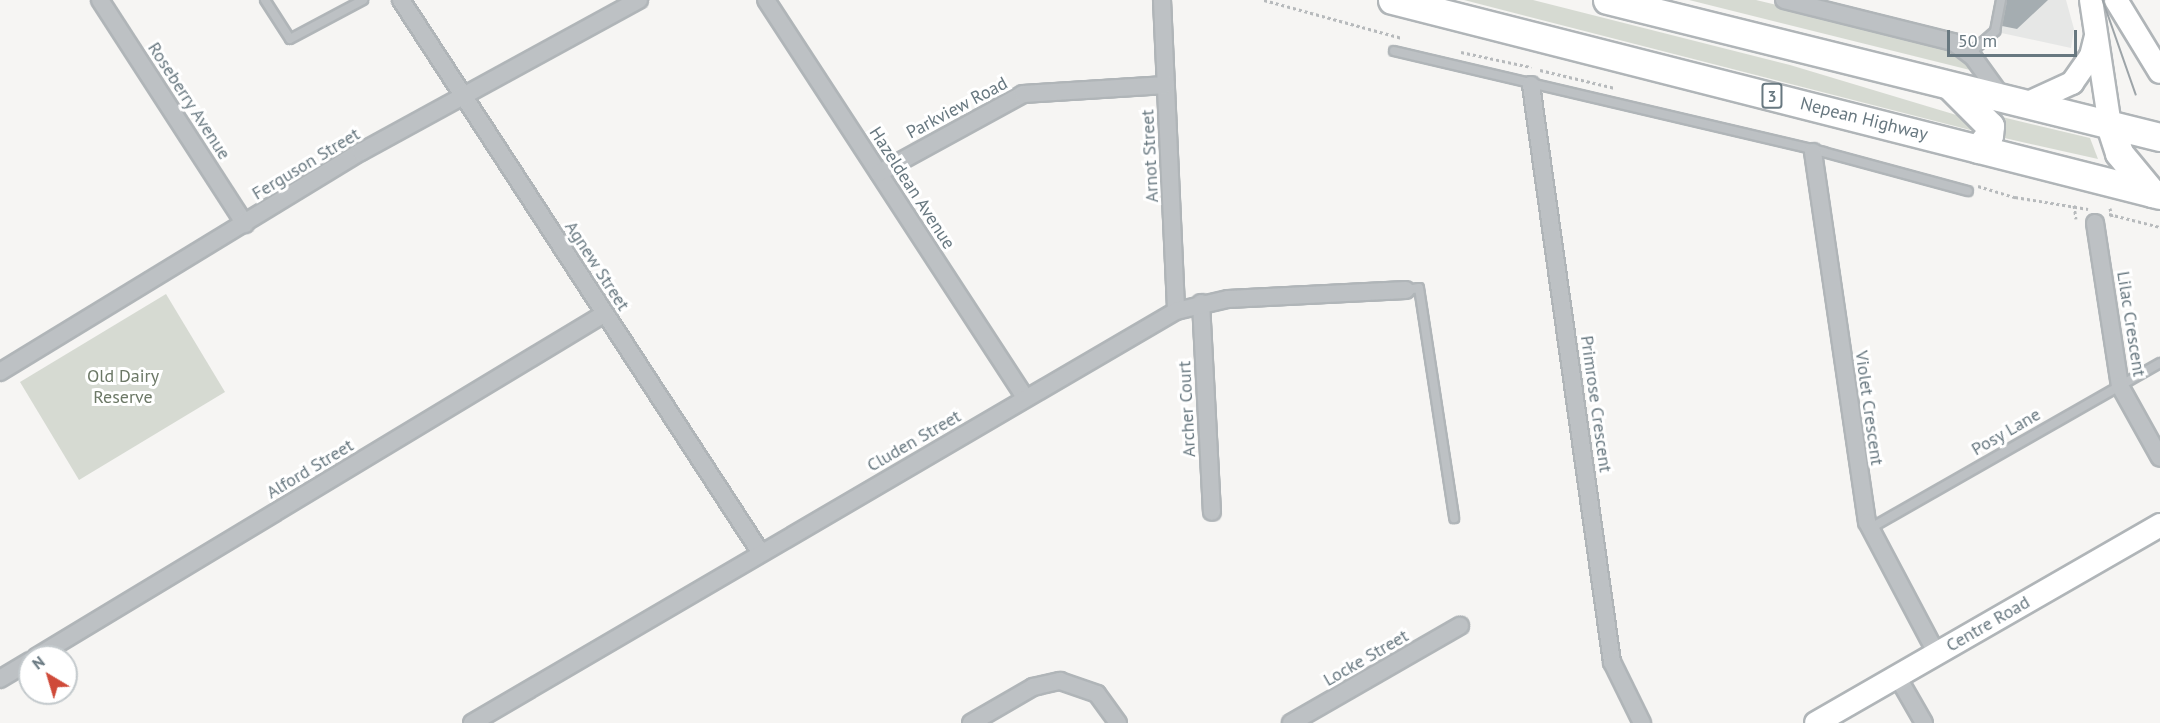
<!DOCTYPE html>
<html>
<head>
<meta charset="utf-8">
<style>
  body { margin:0 }
  #map { position:relative; width:2160px; height:723px; overflow:hidden; background:#f6f5f3; font-family:"PT Sans",sans-serif }
  div>[style] { position:absolute }
  [style*='--x'] { left:calc(var(--x)*1px); top:calc(var(--y)*1px); width:calc(var(--w)*1px); rotate:calc(var(--a)*1deg) }
  .built>* { inset:0; background:#e6e7e6 }
  .green>* { inset:0; background:#d6dad2 }
  .building>* { inset:0; background:#a5adb1 }
  .path>* { height:3px; margin-top:-1.5px; transform-origin:0; background:repeating-linear-gradient(90deg,#b7babc 0 3px,transparent 0 6px) }
  .roads { filter:drop-shadow(2px 0 #b0b5b8) drop-shadow(-2px 0 #b0b5b8) drop-shadow(0 2px #b0b5b8) drop-shadow(0 -2px #b0b5b8) }
  .service>* { height:8px; margin:-4px; padding:0 4px; transform-origin:4px; border-radius:4px; background:#bdc1c4 }
  .minor>* { height:16px; margin:-8px; padding:0 8px; transform-origin:8px; border-radius:8px; background:#bdc1c4 }
  .secondary>* { height:22px; margin:-11px; padding:0 11px; transform-origin:11px; border-radius:11px; background:#fff }
  .trunk>* { height:27px; margin:-13.5px; padding:0 13.5px; transform-origin:13.5px; border-radius:13.5px; background:#fff }
  .tram>* { height:1.5px; margin:-0.75px; padding:0 0.75px; transform-origin:0.75px; border-radius:0.75px; background:#9da4a8 }
  span { translate:-50% -50%; white-space:nowrap; text-align:center; line-height:1.15; -webkit-text-stroke:6px #fff; paint-order:stroke }
  .shield-label span { padding:2px 4px; background:#fff; border:2px solid; border-radius:4px; -webkit-text-stroke-width:0 }
  .shield-label { font-size:16px; color:#687880; font-weight:700 }
  .street-label { font-size:18px; color:#687880 }
  .park-label { font-size:18px; color:#6c7866 }
  .north { position:absolute; left:18px; top:645px; width:60px; height:60px; box-sizing:border-box; background:#fff; border:2px solid #c3c9cc; border-radius:50%; rotate:322deg; font-size:16px; font-weight:700; line-height:24px; text-align:center; color:#687880 }
  .north::after { content:''; display:block; margin:auto; width:21px; height:27px; background:#cf4a39; clip-path:polygon(50% 0,100% 100%,50% 72%,0 100%) }
  .scale { position:absolute; left:1947px; top:30px; width:130px; height:27px; box-sizing:border-box; border:3px solid #687880; border-top:0; padding-left:8px; font-size:18px; line-height:21px; white-space:nowrap; color:#687880; -webkit-text-stroke:4px #fff; paint-order:stroke }
</style>
</head>
<body>
<div id="map">
  <div class="built">
    <div style="clip-path:polygon(1996px 0,2066px 0,2074px 29px,2071px 48px,1992px 31px)"></div>
  </div>
  <div class="green">
    <div style="clip-path:polygon(1464px 0,1533px 0,1790px 65px,1963px 117px,1978px 132px)"></div>
    <div style="clip-path:polygon(1689px 0,1756px 0,1935px 43px,1960px 55px,1974px 71px)"></div>
    <div style="clip-path:polygon(2002px 117px,2090px 138px,2098px 159px,2000px 137px)"></div>
    <div style="clip-path:polygon(166px 294px,225px 392px,79px 480px,20px 382px)"></div>
  </div>
  <div class="building">
    <div style="clip-path:polygon(2007px 0,2048px 0,2017px 29px,2002px 26px)"></div>
  </div>
  <div class="path">
    <div style="--x:1264;--y:0;--w:143;--a:15.4"></div>
    <div style="--x:1461;--y:52;--w:72;--a:12.1"></div>
    <div style="--x:1540;--y:70;--w:77;--a:13.5"></div>
    <div style="--x:1978;--y:186;--w:39;--a:17"></div>
    <div style="--x:2015;--y:197;--w:74;--a:9.3"></div>
    <div style="--x:2074;--y:205;--w:14;--a:82"></div>
    <div style="--x:2110;--y:208;--w:9;--a:77"></div>
    <div style="--x:2109;--y:214;--w:53;--a:14.3"></div>
  </div>
  <div class="roads">
    <div class="service">
      <div style="--x:265;--y:0;--w:46;--a:57.3"></div>
      <div style="--x:290;--y:39;--w:83;--a:-28.1"></div>
      <div style="--x:1394;--y:51;--w:441;--a:13.2"></div>
      <div style="--x:1823;--y:152;--w:150;--a:15.1"></div>
      <div style="--x:1969;--y:54;--w:35;--a:-41"></div>
      <div style="--x:1995;--y:31;--w:32;--a:-79"></div>
      <div style="--x:1406;--y:290;--w:13;--a:-9"></div>
      <div style="--x:1419;--y:288;--w:233;--a:81.3"></div>
      <div style="--x:1869;--y:529;--w:335;--a:-29.7"></div>
    </div>
    <div class="minor">
      <div style="--x:100;--y:0;--w:267;--a:57.1"></div>
      <div style="--x:401;--y:0;--w:660;--a:56.94"></div>
      <div style="--x:766;--y:0;--w:475;--a:56.9"></div>
      <div style="--x:1162;--y:0;--w:311;--a:87.4"></div>
      <div style="--x:1784;--y:0;--w:174;--a:14"></div>
      <div style="--x:1953;--y:42;--w:25;--a:37"></div>
      <div style="--x:1973;--y:57;--w:49;--a:54.1"></div>
      <div style="--x:1531;--y:85;--w:583;--a:82.01"></div>
      <div style="--x:1612;--y:662;--w:68;--a:63.8"></div>
      <div style="--x:1813;--y:152;--w:374;--a:81.7"></div>
      <div style="--x:1867;--y:522;--w:149;--a:62.1"></div>
      <div style="--x:879;--y:173;--w:164;--a:-28.7"></div>
      <div style="--x:1023;--y:94;--w:143;--a:-3.6"></div>
      <div style="--x:2095;--y:223;--w:165;--a:81.3"></div>
      <div style="--x:2120;--y:386;--w:82;--a:60.9"></div>
      <div style="--x:1201;--y:303;--w:209;--a:87"></div>
      <div style="--x:0;--y:372;--w:423;--a:-31.4"></div>
      <div style="--x:361;--y:152;--w:317;--a:-28.7"></div>
      <div style="--x:36;--y:657;--w:664;--a:-31.13"></div>
      <div style="--x:1897;--y:676;--w:54;--a:60.1"></div>
      <div style="--x:0;--y:679;--w:35;--a:-31"></div>
      <div style="--x:472;--y:723;--w:816;--a:-30.34"></div>
      <div style="--x:1176;--y:311;--w:53;--a:-13"></div>
      <div style="--x:1228;--y:299;--w:178;--a:-2.9"></div>
      <div style="--x:971;--y:723;--w:72;--a:-30.1"></div>
      <div style="--x:1033;--y:687;--w:28;--a:-13"></div>
      <div style="--x:1060;--y:681;--w:39;--a:19"></div>
      <div style="--x:1097;--y:694;--w:36;--a:54"></div>
      <div style="--x:1291;--y:723;--w:195;--a:-29.9"></div>
    </div>
    <div class="secondary">
      <div style="--x:2091;--y:0;--w:126;--a:81.4"></div>
      <div style="--x:2116;--y:0;--w:84;--a:58.6"></div>
      <div style="--x:2026;--y:104;--w:51;--a:-24.5"></div>
      <div style="--x:2072;--y:83;--w:33;--a:-55"></div>
      <div style="--x:2091;--y:56;--w:21;--a:-76"></div>
      <div style="--x:1816;--y:723;--w:397;--a:-29.9"></div>
    </div>
    <div class="trunk">
      <div style="--x:1392;--y:0;--w:792;--a:14.25"></div>
      <div style="--x:1607;--y:0;--w:570;--a:13.91"></div>
      <div style="--x:1951;--y:87;--w:55;--a:45"></div>
      <div style="--x:1990;--y:126;--w:9;--a:96"></div>
      <div style="--x:1989;--y:135;--w:18;--a:128"></div>
      <div style="--x:2110;--y:125;--w:29;--a:72"></div>
      <div style="--x:2119;--y:153;--w:52;--a:50.5"></div>
    </div>
  </div>
  <div class="tram">
    <div style="--x:2103;--y:0;--w:100;--a:70.7"></div>
  </div>
  <div class="shield-label">
    <span style="left:1772px;top:96px">3</span>
  </div>
  <div class="street-label">
    <span style="left:189px;top:101px;rotate:57deg">Roseberry Avenue</span>
    <span style="left:957px;top:108px;rotate:-28deg">Parkview Road</span>
    <span style="left:1864px;top:119px;rotate:14deg">Nepean Highway</span>
    <span style="left:1150px;top:156px;rotate:-93deg">Arnot Street</span>
    <span style="left:306px;top:164px;rotate:-31deg">Ferguson Street</span>
    <span style="left:912px;top:188px;rotate:57deg">Hazeldean Avenue</span>
    <span style="left:597px;top:266px;rotate:57deg">Agnew Street</span>
    <span style="left:2131px;top:324px;rotate:81deg">Lilac Crescent</span>
    <span style="left:1596px;top:404px;rotate:82deg">Primrose Crescent</span>
    <span style="left:1869px;top:408px;rotate:82deg">Violet Crescent</span>
    <span style="left:1187px;top:409px;rotate:-93deg">Archer Court</span>
    <span style="left:2006px;top:432px;rotate:-30deg">Posy Lane</span>
    <span style="left:914px;top:441px;rotate:-30deg">Cluden Street</span>
    <span style="left:310px;top:469px;rotate:-31deg">Alford Street</span>
    <span style="left:1988px;top:624px;rotate:-30deg">Centre Road</span>
    <span style="left:1366px;top:658px;rotate:-30deg">Locke Street</span>
  </div>
  <div class="park-label">
    <span style="left:123px;top:387px">Old Dairy<br>Reserve</span>
  </div>
  <div class="north">N</div>
  <div class="scale">50 m</div>
</div>
</body>
</html>
